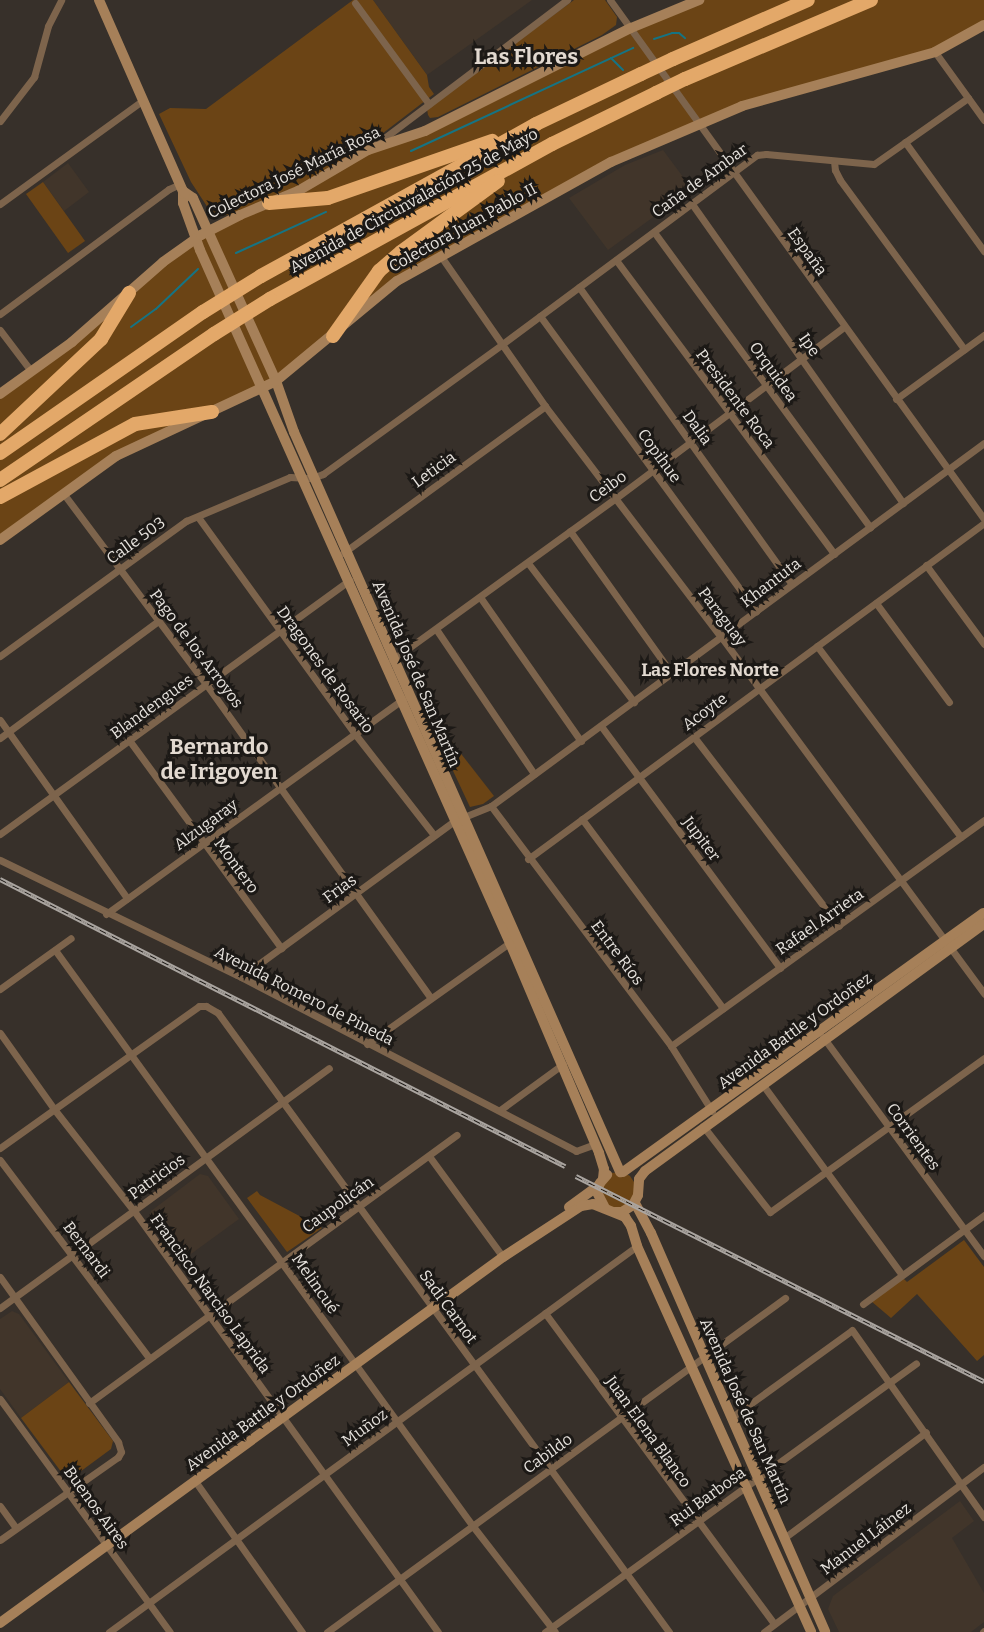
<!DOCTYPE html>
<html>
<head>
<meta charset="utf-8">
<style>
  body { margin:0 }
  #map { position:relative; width:984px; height:1632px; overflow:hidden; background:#37302a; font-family:Bitter,serif }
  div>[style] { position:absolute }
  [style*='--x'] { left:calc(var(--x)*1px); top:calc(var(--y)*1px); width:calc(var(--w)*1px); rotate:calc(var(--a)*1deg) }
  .built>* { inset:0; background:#41352a }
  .green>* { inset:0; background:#6b4415 }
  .stream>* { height:2px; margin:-1px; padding:0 1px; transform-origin:1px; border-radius:1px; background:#157484 }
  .street>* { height:7px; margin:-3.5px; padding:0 3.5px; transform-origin:3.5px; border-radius:3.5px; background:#7d644c }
  .secondary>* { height:10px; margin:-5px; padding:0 5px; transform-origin:5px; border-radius:5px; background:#a68059 }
  .highway>* { height:14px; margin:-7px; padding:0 7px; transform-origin:7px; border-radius:7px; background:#e3a869 }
  .rail>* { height:4.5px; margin-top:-2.25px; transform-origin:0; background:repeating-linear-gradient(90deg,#1c1916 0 7px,#aaa5a0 0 14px); box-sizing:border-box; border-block:2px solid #aaa5a0 }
  .highway-bridge>* { height:14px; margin:-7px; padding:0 7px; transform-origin:7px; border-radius:7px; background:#e3a869 }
  span { translate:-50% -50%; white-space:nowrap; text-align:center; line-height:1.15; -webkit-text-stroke:6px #1c1916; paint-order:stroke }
  .street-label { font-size:16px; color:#e7e3de }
  .neighbourhood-label { font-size:18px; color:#e2d9d0; font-weight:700 }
  .district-label { font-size:22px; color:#e2d9d0; font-weight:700 }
</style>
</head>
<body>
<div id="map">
  <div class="built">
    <div style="clip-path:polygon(373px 0,532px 0,427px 75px)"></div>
    <div style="clip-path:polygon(663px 150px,692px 189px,608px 250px,569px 198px,625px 165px)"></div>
    <div style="clip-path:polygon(68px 163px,89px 192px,64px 211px,43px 182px)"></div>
    <div style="clip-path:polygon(200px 1174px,208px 1176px,239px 1219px,180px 1262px,149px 1219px,151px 1211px)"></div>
    <div style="clip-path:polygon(12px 1311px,19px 1314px,69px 1382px,21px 1418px,0 1389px,0 1319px)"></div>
    <div style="clip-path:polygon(960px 1501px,974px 1521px,952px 1538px,984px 1593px,984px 1622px,971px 1632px,839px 1632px,828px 1609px,833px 1596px)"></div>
  </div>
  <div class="green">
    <div style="clip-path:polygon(353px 0,373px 0,427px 75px,429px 87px,434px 94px,357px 153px,315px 179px,231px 214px,222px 216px,210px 211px,191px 182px,159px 114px,170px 108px,206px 109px)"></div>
    <div style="clip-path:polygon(574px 0,605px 0,617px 17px,616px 25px,602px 35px,438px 117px,430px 118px,428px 115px,427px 109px,451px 90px)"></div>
    <div style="clip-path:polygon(699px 0,984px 0,984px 25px,935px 52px,742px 106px,611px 162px,397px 281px,276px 381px,116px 456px,0 540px,0 394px,196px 238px,350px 162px,425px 131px)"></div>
    <div style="clip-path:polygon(43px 182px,85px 241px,68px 253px,26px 194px)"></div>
    <div style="clip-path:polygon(448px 737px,494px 796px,483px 804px,470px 807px,439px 741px)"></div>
    <div style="clip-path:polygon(623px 1172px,630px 1176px,638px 1188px,628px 1209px,606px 1208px,599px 1184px,610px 1173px)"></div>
    <div style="clip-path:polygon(257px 1191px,260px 1195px,322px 1228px,287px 1252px,247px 1198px)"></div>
    <div style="clip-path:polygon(964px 1240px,984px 1267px,984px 1355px,977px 1361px,917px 1294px,891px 1318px,871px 1301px,903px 1278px,907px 1282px)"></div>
    <div style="clip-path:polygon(69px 1382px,113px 1441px,111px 1449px,73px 1477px,65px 1477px,21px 1418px)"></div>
  </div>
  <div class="stream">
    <div style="--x:654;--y:39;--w:19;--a:-18"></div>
    <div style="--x:672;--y:33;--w:7;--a:0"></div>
    <div style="--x:679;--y:33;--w:8;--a:40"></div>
    <div style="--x:611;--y:58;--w:17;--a:45"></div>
    <div style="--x:411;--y:151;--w:245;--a:-24.9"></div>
    <div style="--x:236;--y:253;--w:99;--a:-24.5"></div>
    <div style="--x:131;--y:327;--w:31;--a:-36"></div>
    <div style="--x:156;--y:309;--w:58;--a:-43.6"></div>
  </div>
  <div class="street">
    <div style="--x:610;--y:0;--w:640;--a:54.22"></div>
    <div style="--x:355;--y:3;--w:125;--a:53.8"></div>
    <div style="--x:935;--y:52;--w:84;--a:54.2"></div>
    <div style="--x:0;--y:121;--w:56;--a:-52.3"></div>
    <div style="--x:34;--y:77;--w:53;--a:-74.6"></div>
    <div style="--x:48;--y:26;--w:29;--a:-63"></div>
    <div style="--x:905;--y:142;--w:135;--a:54.1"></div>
    <div style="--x:375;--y:145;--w:241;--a:-37.1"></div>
    <div style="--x:834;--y:161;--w:9;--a:84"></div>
    <div style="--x:835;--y:170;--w:11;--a:63"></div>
    <div style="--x:840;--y:180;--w:210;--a:53.7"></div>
    <div style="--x:0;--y:204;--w:177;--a:-36"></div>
    <div style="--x:692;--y:204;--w:366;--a:54.8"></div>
    <div style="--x:654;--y:232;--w:366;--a:53.8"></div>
    <div style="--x:440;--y:255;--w:184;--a:55.2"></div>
    <div style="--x:545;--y:406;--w:292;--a:52.7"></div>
    <div style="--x:722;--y:638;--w:442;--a:53.6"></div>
    <div style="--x:616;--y:260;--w:366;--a:53.4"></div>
    <div style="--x:579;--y:287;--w:365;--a:54.4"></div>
    <div style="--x:0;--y:314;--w:210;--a:-36.5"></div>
    <div style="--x:169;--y:189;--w:12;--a:-24"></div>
    <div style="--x:540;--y:316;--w:366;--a:53.8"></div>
    <div style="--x:0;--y:330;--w:51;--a:52.9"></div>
    <div style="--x:896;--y:399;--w:109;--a:-36"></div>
    <div style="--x:63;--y:493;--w:239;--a:53.2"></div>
    <div style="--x:206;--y:684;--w:386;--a:54.4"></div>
    <div style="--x:198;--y:517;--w:268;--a:54.1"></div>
    <div style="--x:355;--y:734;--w:128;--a:52"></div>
    <div style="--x:570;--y:531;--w:176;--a:54.5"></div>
    <div style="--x:343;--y:553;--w:250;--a:-36"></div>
    <div style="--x:528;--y:563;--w:175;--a:52.7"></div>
    <div style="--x:926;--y:565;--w:98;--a:53.7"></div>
    <div style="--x:480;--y:597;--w:176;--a:55"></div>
    <div style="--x:876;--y:603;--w:123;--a:53.6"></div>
    <div style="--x:436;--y:629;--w:175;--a:55.9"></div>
    <div style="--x:817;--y:646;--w:239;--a:53"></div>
    <div style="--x:0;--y:656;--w:230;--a:-36"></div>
    <div style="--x:186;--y:521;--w:113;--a:-22.9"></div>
    <div style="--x:290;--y:477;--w:22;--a:3"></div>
    <div style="--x:312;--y:478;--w:12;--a:-20"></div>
    <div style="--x:323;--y:474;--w:220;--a:-35.9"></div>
    <div style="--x:501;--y:345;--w:319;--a:-36.6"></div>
    <div style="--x:757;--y:155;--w:9;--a:-6"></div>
    <div style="--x:766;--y:154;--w:108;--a:5.3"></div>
    <div style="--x:874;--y:164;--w:115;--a:-35.1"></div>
    <div style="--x:392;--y:660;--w:276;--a:-35.9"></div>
    <div style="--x:616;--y:498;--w:285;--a:-36.9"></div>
    <div style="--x:0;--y:720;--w:219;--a:54.5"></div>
    <div style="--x:601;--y:726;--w:301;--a:53.5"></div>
    <div style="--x:694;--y:737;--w:238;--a:52.5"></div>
    <div style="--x:0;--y:738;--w:197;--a:-36.5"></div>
    <div style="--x:129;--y:740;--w:258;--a:53.8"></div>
    <div style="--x:491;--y:806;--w:300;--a:53.1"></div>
    <div style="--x:671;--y:1046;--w:77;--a:57.8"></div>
    <div style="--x:582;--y:819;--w:236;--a:53.3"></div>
    <div style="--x:0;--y:834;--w:432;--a:-36"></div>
    <div style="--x:528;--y:859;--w:566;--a:-36.38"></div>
    <div style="--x:0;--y:860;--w:263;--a:25.9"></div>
    <div style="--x:237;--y:975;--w:382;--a:27.4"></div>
    <div style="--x:576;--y:1151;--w:20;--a:-20"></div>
    <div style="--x:106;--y:914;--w:367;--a:-35.9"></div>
    <div style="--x:55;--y:950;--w:710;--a:54.05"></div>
    <div style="--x:472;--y:1525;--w:135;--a:52.2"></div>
    <div style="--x:241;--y:977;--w:264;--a:-36.2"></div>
    <div style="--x:454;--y:821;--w:40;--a:-22"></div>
    <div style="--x:491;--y:806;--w:612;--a:-36.36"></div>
    <div style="--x:0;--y:989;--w:87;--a:-35.7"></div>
    <div style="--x:0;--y:1033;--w:93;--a:54.6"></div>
    <div style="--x:54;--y:1109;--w:130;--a:51.9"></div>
    <div style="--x:134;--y:1211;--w:519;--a:54.17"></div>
    <div style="--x:823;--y:1037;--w:272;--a:53.7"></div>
    <div style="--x:367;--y:1044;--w:178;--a:-35.4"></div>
    <div style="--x:671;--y:1046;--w:386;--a:-35.8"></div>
    <div style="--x:763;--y:1085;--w:235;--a:53.8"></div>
    <div style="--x:500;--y:1110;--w:78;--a:-36.1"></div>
    <div style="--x:703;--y:1126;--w:109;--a:52.1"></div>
    <div style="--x:770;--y:1212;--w:264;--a:-35.7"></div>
    <div style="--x:0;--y:1148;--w:244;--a:-35.5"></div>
    <div style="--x:199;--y:1006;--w:7;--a:0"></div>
    <div style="--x:206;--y:1006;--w:14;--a:30"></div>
    <div style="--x:218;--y:1013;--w:766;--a:53.92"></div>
    <div style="--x:429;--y:1156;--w:125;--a:53.8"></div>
    <div style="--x:0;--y:1160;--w:248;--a:53"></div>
    <div style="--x:0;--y:1277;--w:203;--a:54.4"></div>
    <div style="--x:118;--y:1442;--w:10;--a:73"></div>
    <div style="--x:121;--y:1452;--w:6;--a:121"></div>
    <div style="--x:118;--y:1457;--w:144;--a:144.9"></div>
    <div style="--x:863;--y:1304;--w:150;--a:-36.3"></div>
    <div style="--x:0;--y:1308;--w:407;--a:-36.1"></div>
    <div style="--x:545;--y:1313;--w:386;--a:53.6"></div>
    <div style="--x:0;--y:1399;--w:288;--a:53.9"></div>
    <div style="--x:89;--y:1403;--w:455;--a:-36.1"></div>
    <div style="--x:732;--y:1417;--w:148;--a:-35.9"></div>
    <div style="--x:852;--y:1330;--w:229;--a:54.8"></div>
    <div style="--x:195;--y:1481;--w:185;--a:54.7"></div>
    <div style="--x:0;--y:1506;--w:27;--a:54"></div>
    <div style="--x:784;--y:1538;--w:177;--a:-36.7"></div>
    <div style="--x:109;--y:1632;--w:654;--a:-36.17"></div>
    <div style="--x:327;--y:1632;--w:567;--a:-36.1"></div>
    <div style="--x:545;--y:1632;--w:458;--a:-35.9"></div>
    <div style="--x:764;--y:1632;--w:275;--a:-36.9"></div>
    <div style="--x:983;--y:1632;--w:1;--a:-45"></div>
  </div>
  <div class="secondary">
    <div style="--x:99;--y:0;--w:209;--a:66.3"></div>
    <div style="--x:183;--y:191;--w:12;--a:90"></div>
    <div style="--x:183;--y:203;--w:50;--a:70.1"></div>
    <div style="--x:200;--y:250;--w:759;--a:65.9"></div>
    <div style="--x:510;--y:943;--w:228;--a:67"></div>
    <div style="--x:599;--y:1153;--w:17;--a:73"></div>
    <div style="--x:604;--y:1169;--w:9;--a:96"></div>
    <div style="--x:183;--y:191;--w:12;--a:35"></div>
    <div style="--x:193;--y:198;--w:201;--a:65.6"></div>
    <div style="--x:276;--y:381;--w:54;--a:70.6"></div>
    <div style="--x:294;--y:432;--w:809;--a:66.22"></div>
    <div style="--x:0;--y:394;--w:89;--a:-35.8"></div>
    <div style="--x:72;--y:342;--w:121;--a:-41.3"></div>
    <div style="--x:163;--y:262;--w:47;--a:-35.4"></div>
    <div style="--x:201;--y:235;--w:44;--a:-27.1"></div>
    <div style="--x:240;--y:215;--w:63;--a:-22.5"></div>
    <div style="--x:298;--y:191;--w:81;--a:-30.4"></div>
    <div style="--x:368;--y:150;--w:60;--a:-18.4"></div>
    <div style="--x:425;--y:131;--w:230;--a:-26.6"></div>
    <div style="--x:631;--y:28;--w:74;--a:-22.4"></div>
    <div style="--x:0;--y:540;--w:143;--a:-35.9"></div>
    <div style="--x:116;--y:456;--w:177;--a:-25.1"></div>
    <div style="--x:276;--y:381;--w:157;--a:-39.6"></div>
    <div style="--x:397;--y:281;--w:245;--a:-29.1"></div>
    <div style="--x:611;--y:162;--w:142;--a:-23.1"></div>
    <div style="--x:742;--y:106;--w:200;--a:-15.6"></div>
    <div style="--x:935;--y:52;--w:56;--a:-28.9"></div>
    <div style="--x:623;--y:1172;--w:444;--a:-35.7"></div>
    <div style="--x:635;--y:1203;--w:34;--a:62"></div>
    <div style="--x:651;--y:1233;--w:435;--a:66.4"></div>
    <div style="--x:569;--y:1207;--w:36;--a:-36"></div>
    <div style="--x:605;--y:1208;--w:18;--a:-117"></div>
    <div style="--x:597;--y:1192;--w:9;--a:-72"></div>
    <div style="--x:600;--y:1183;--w:11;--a:-49"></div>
    <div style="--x:615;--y:1212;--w:7;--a:0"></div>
    <div style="--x:622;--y:1212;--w:13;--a:-32"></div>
    <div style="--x:633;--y:1205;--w:11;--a:-63"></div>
    <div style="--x:638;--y:1195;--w:16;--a:-86"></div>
    <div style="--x:639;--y:1179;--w:10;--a:-53"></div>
    <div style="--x:645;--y:1171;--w:419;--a:-36.1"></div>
    <div style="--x:0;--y:1623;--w:622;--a:-36.04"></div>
    <div style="--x:503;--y:1257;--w:93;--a:-33.2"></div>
    <div style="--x:581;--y:1206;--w:12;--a:-9"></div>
    <div style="--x:593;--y:1204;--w:35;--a:22"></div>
    <div style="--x:625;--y:1217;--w:11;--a:56"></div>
    <div style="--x:631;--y:1226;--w:21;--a:73"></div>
    <div style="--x:637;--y:1246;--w:423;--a:65.7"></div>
  </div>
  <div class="highway">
    <div style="--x:673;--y:59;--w:147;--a:-23.6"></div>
    <div style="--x:685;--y:79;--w:202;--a:-23"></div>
    <div style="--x:269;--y:203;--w:59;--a:-4.8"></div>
    <div style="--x:328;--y:198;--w:174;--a:-19.2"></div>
    <div style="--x:261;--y:276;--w:314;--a:-28.9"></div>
    <div style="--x:536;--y:124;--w:116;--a:-25.5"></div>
    <div style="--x:270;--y:299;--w:322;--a:-28.8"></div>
    <div style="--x:552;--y:144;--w:116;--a:-26.1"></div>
    <div style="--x:333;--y:336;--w:80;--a:-54.7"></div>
    <div style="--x:379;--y:271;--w:29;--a:-41"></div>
    <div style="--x:401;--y:252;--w:120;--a:-36.2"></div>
    <div style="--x:0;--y:434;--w:139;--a:-43.2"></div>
    <div style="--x:101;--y:339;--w:54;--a:-58.7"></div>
    <div style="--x:0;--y:453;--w:247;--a:-34.8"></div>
    <div style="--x:0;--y:480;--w:259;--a:-34.3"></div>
    <div style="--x:0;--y:497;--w:153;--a:-28.4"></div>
    <div style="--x:135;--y:424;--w:78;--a:-8.9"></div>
  </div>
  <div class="rail">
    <div style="--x:0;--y:879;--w:634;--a:26.93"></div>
    <div style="--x:576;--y:1176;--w:457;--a:26.7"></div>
  </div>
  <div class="highway-bridge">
    <div style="--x:641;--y:74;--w:35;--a:-25"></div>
    <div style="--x:656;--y:93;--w:32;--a:-26"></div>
    <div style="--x:203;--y:312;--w:68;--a:-31.8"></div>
    <div style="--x:214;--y:334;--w:66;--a:-32"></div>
  </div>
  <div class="street-label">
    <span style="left:294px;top:173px;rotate:-26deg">Colectora José María Rosa</span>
    <span style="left:700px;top:181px;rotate:-36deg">Caña de Ambar</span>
    <span style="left:414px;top:201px;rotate:-29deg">Avenida de Circunvalación 25 de Mayo</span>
    <span style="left:463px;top:228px;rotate:-29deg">Colectora Juan Pablo II</span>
    <span style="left:807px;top:252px;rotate:54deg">España</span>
    <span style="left:809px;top:345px;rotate:55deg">Ipe</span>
    <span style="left:773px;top:372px;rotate:54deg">Orquidea</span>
    <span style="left:735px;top:399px;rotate:53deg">Presidente Roca</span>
    <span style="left:697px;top:428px;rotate:54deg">Dalia</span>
    <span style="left:659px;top:456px;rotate:54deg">Copihue</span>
    <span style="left:434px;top:470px;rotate:-36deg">Leticia</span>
    <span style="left:608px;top:487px;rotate:-36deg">Ceibo</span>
    <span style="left:136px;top:541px;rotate:-36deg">Calle 503</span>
    <span style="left:771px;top:583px;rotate:-37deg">Khantuta</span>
    <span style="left:722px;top:617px;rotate:53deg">Paraguay</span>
    <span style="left:196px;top:649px;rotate:53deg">Pago de los Arroyos</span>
    <span style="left:325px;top:670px;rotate:54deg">Dragones de Rosario</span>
    <span style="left:416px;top:674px;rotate:67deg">Avenida José de San Martín</span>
    <span style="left:152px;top:707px;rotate:-36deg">Blandengues</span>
    <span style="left:705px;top:712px;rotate:-36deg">Acoyte</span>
    <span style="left:206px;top:825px;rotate:-36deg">Alzugaray</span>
    <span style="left:701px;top:839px;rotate:53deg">Jupiter</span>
    <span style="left:236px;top:866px;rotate:54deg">Montero</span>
    <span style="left:340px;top:889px;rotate:-36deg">Frias</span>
    <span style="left:820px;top:922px;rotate:-35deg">Rafael Arrieta</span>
    <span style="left:617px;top:953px;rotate:53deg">Entre Ríos</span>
    <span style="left:304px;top:996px;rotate:27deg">Avenida Romero de Pineda</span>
    <span style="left:795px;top:1031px;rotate:-36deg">Avenida Battle y Ordoñez</span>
    <span style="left:913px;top:1137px;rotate:54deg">Corrientes</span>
    <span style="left:157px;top:1177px;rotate:-36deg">Patricios</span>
    <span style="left:338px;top:1205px;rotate:-36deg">Caupolicán</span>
    <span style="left:86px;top:1250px;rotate:53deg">Bernardi</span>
    <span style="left:315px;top:1284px;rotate:55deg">Melincué</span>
    <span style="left:210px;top:1294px;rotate:54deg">Francisco Narciso Laprida</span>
    <span style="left:448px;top:1307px;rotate:54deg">Sadi Carnot</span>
    <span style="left:745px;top:1411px;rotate:66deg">Avenida José de San Martín</span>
    <span style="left:263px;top:1413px;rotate:-36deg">Avenida Battle y Ordoñez</span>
    <span style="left:365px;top:1428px;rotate:-36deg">Muñoz</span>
    <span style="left:648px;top:1432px;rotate:54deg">Juan Elena Blanco</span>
    <span style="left:548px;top:1454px;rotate:-36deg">Cabildo</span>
    <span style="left:708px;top:1497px;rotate:-36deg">Rui Barbosa</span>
    <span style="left:96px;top:1508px;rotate:54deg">Buenos Aires</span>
    <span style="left:866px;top:1539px;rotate:-37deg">Manuel Láinez</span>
  </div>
  <div class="neighbourhood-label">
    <span style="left:710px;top:670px">Las Flores Norte</span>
  </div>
  <div class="district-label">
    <span style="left:526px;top:57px">Las Flores</span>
    <span style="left:219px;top:759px">Bernardo<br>de Irigoyen</span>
  </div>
</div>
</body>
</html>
